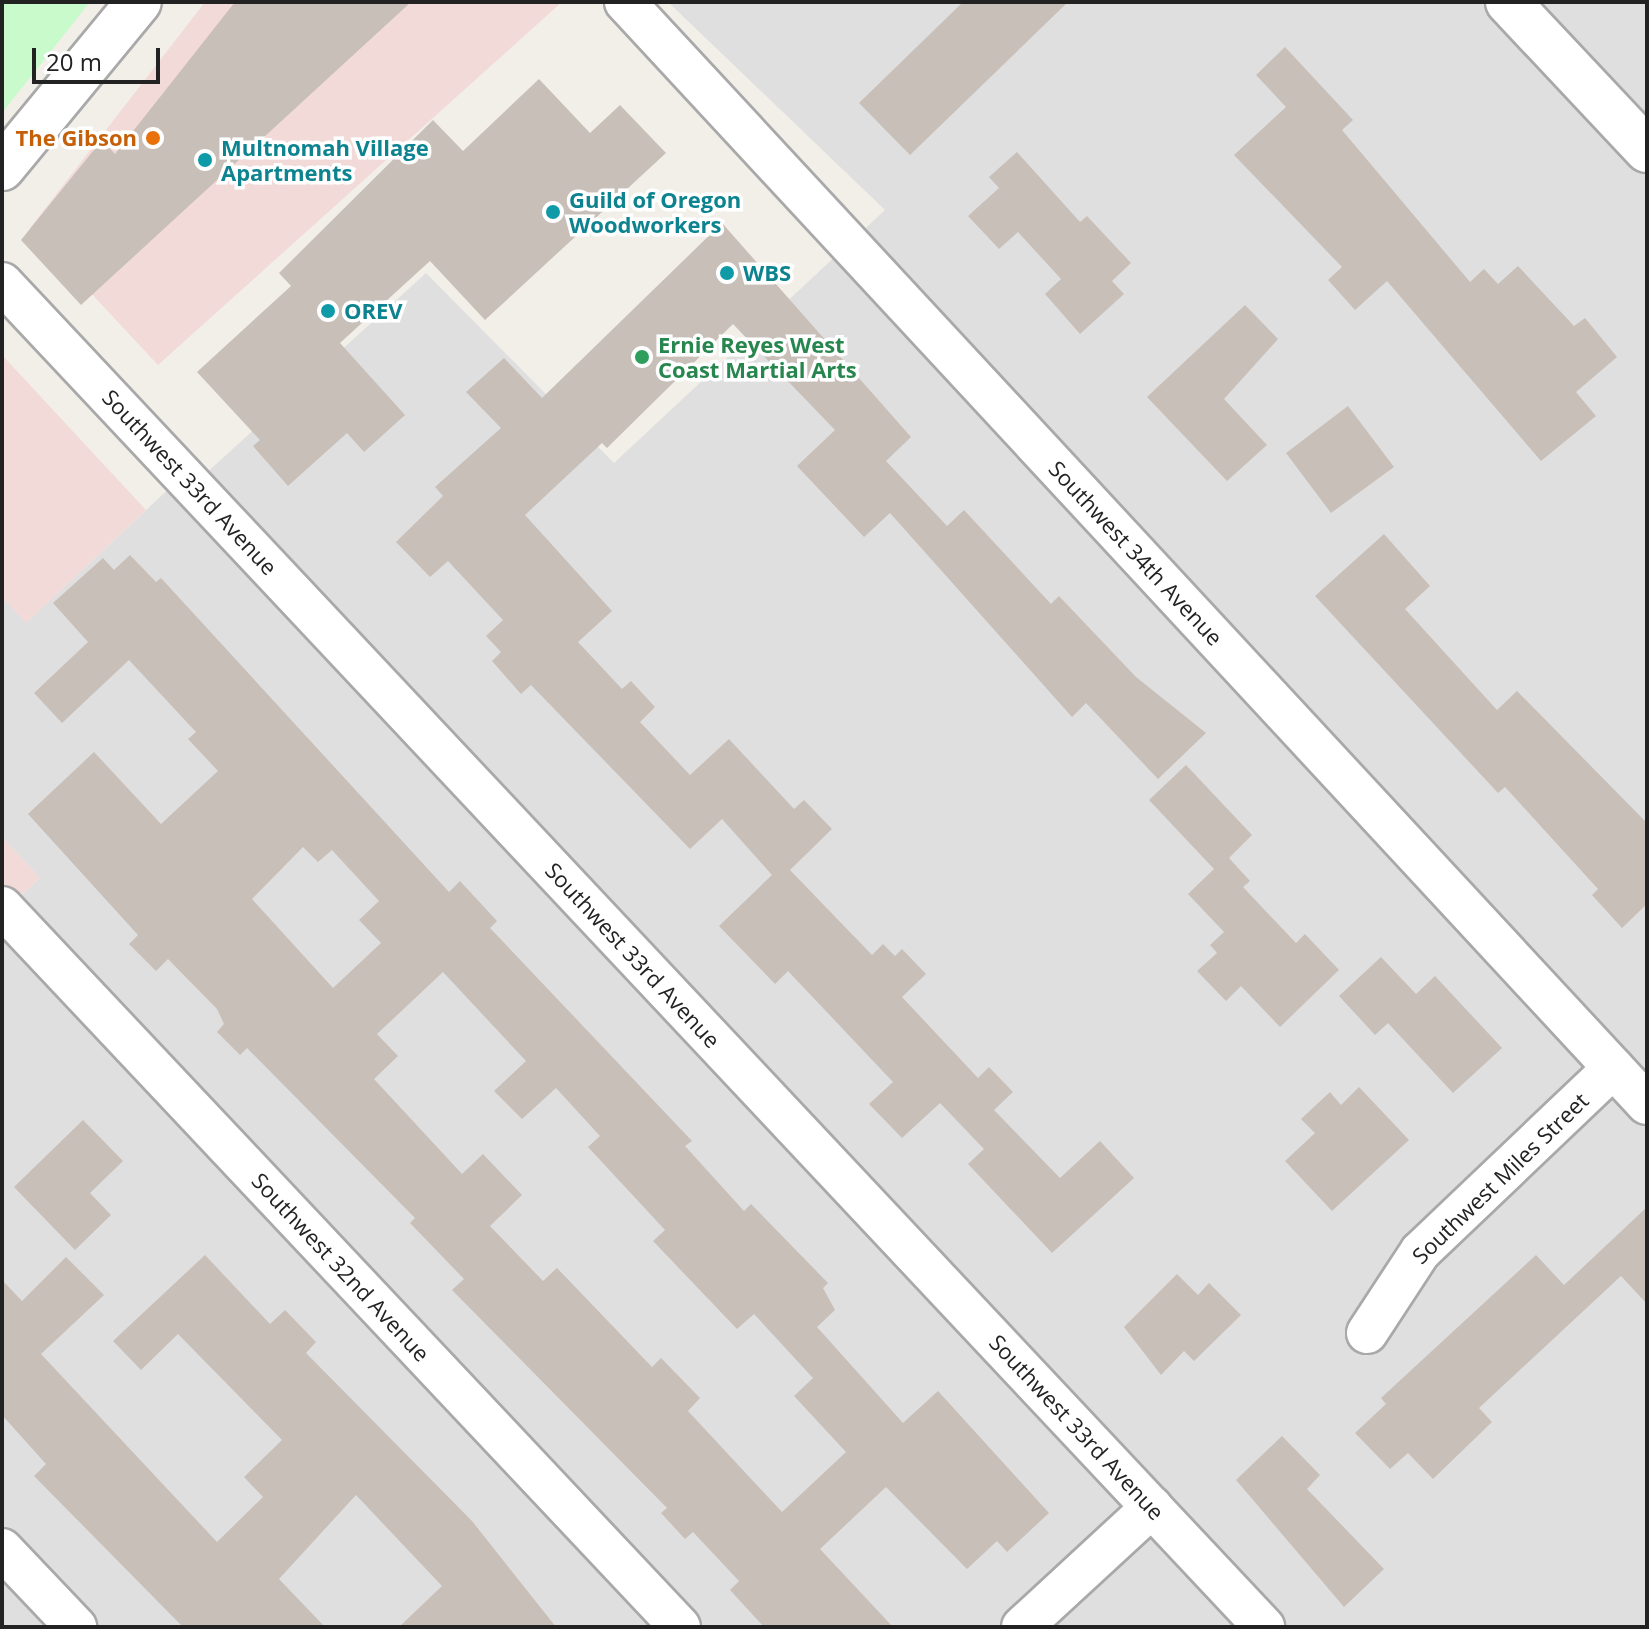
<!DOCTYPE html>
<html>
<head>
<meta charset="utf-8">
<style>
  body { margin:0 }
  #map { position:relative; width:1649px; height:1629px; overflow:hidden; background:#f2efe9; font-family:"Open Sans",sans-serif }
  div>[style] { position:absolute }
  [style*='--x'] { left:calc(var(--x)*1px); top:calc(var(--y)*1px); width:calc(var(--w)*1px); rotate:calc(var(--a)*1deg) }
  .residential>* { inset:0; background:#e0dfdf }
  .commercial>* { inset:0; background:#f2dad9 }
  .park>* { inset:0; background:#c8facc }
  .building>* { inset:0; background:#c7bfb8 }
  .roads { filter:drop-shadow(2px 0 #a9a9a9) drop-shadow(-2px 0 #a9a9a9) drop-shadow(0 2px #a9a9a9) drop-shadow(0 -2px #a9a9a9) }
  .minor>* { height:40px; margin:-20px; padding:0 20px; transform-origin:20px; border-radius:20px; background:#fff }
  .tertiary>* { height:44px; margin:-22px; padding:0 22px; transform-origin:22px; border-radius:22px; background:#fff }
  .dots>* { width:22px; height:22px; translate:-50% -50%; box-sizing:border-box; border:4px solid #fff; border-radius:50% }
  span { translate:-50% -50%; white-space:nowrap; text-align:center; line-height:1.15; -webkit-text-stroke:7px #fff; paint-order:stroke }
  .food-label { font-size:22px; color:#c56008; font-weight:700 }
  .right { translate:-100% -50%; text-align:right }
  .culture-label { font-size:22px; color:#0d838f; font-weight:700 }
  .left { translate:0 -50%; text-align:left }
  .leisure-label { font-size:22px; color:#27864d; font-weight:700 }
  .street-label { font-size:22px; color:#222 }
  .frame { position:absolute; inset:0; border:4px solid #222; pointer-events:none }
  .scale { position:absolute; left:32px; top:48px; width:128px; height:36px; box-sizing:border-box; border:4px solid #222; border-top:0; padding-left:10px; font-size:24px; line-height:28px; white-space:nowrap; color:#222; -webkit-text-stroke:6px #fff; paint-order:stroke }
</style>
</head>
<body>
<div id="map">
  <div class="residential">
    <div style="clip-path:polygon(668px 2px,1647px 2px,1647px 1627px,2px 1627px,2px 913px,40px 878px,2px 837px,2px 597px,27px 622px,193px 466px,203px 476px,426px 273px,614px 463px,885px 210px)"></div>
  </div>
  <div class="commercial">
    <div style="clip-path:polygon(205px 2px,562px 2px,158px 365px,30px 228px)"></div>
    <div style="clip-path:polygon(2px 355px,146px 510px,26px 623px,2px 597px)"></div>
    <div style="clip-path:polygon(2px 837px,40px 878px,2px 913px)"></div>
  </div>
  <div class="park">
    <div style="clip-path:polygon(2px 2px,90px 2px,2px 113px)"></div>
  </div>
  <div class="building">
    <div style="clip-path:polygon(235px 2px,411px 2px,81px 305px,21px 240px,102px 140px,115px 154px)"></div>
    <div style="clip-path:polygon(963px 2px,1068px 2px,910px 155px,859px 103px)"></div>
    <div style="clip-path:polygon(1285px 47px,1353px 120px,1342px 130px,1470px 282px,1484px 269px,1498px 284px,1518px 266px,1574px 326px,1585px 318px,1617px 357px,1576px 392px,1596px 416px,1541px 461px,1387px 281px,1355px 310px,1328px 280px,1342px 267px,1234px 155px,1286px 107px,1256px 75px)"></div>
    <div style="clip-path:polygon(539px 79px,590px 133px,620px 105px,666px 153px,485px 320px,430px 261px,340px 343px,405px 415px,364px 452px,347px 433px,288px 486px,253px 446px,260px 440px,197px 372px,291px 286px,279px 273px,433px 120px,463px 151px)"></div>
    <div style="clip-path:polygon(1017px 152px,1080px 222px,1087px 216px,1131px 263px,1112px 281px,1124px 294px,1080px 334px,1045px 294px,1061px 279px,1018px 232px,999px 249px,968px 216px,999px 188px,989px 177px)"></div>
    <div style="clip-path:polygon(722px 223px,911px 437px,886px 461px,947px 526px,964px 510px,1051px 604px,1059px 596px,1136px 677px,1206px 733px,1158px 779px,1086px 703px,1072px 717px,890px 513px,864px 537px,797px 466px,835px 430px,733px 324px,607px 448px,602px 443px,525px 515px,612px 611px,578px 642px,622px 689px,631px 681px,655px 707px,640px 722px,690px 775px,729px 739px,794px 809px,804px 800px,832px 829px,790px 870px,872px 955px,883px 944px,895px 956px,902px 949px,926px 974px,902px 997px,978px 1078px,989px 1067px,1013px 1092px,994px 1110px,1060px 1178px,1100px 1141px,1134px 1178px,1052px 1253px,968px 1164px,984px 1149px,940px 1103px,902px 1138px,869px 1104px,893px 1082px,788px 971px,775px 984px,719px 926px,772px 875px,722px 819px,690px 849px,531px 685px,521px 694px,492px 661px,501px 652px,486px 636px,503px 620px,448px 561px,430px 577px,396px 542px,443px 496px,435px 487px,501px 428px,466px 392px,504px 358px,542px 398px)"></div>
    <div style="clip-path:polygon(1245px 305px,1278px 339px,1224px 399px,1267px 445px,1227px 481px,1147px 397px)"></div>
    <div style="clip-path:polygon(1348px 406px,1394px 467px,1331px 513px,1286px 453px)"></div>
    <div style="clip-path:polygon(1384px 534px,1430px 586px,1405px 609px,1497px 710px,1517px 691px,1647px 823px,1647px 904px,1622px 928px,1592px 895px,1598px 889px,1505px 787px,1498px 793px,1315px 596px)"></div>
    <div style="clip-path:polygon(evenodd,130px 555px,156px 582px,161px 578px,449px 892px,460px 881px,497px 921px,490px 928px,692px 1141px,685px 1146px,744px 1211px,751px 1204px,828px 1283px,823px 1288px,835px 1310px,817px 1327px,903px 1423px,938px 1391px,1049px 1513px,1007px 1552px,997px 1541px,967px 1569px,886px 1487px,820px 1549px,893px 1627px,764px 1627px,730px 1590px,739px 1581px,693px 1532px,685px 1539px,661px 1513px,667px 1508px,452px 1290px,464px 1279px,410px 1223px,415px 1218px,247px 1048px,240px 1055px,217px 1032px,224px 1024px,217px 1009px,168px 959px,156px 971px,129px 944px,138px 935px,28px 814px,94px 752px,161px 824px,218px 771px,188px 739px,196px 732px,129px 660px,62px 723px,34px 693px,88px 642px,53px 603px,103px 558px,114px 570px,130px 555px,303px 847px,318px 862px,332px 850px,379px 901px,359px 920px,381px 943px,333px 988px,252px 899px,303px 847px,130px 555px,443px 972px,526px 1061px,494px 1091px,522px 1119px,556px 1088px,600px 1136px,588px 1147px,665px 1230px,653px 1241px,737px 1329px,754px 1314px,813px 1378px,794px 1396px,846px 1452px,782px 1512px,688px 1411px,700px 1398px,661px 1358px,652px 1367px,557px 1268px,543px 1281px,490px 1226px,522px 1195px,483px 1154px,462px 1174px,374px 1079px,398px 1056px,377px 1034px,443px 972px)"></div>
    <div style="clip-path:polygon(1186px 765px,1252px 835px,1229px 858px,1250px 881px,1243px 887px,1296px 943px,1305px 934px,1339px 970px,1280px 1027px,1241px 986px,1226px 1001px,1197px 971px,1217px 953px,1210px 945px,1224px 932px,1188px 894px,1214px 869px,1149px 800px)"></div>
    <div style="clip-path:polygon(1381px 957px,1416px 994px,1435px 976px,1502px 1048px,1453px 1093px,1388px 1023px,1375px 1035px,1339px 996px)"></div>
    <div style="clip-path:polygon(1359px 1087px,1409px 1140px,1332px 1211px,1285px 1161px,1315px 1133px,1301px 1119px,1330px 1092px,1341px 1105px)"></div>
    <div style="clip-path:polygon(83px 1120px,123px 1161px,90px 1193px,111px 1215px,75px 1250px,14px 1187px)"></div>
    <div style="clip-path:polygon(1647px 1207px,1647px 1304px,1621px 1276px,1479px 1408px,1492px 1422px,1433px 1479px,1408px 1453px,1390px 1469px,1355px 1433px,1386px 1404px,1381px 1398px,1536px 1255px,1564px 1285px)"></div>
    <div style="clip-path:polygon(205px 1255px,270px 1324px,285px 1310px,316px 1342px,306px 1353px,472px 1521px,556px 1627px,399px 1627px,442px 1586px,356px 1495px,279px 1579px,325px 1627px,183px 1627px,34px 1476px,46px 1464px,2px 1415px,2px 1280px,22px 1301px,66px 1257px,104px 1295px,41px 1354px,217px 1542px,263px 1497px,244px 1477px,282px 1440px,178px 1334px,141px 1370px,113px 1341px)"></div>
    <div style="clip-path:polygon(1177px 1274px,1198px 1295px,1209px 1283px,1241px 1315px,1194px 1361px,1184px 1351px,1161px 1375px,1124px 1327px)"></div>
    <div style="clip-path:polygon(1282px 1436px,1320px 1475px,1307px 1489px,1384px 1569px,1344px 1607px,1236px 1480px)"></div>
  </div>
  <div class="roads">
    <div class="minor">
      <div style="--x:625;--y:2;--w:1503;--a:47.16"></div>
      <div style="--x:2;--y:283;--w:1844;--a:46.8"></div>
      <div style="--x:2;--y:907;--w:989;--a:46.72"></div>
      <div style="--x:1367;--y:1333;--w:97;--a:-56.8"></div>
      <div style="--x:1420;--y:1252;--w:267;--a:-43.6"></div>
      <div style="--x:2;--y:1549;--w:108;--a:46.5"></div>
      <div style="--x:1022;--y:1627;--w:177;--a:-42.7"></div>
    </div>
    <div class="tertiary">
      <div style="--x:1508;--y:2;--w:203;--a:46.8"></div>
      <div style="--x:2;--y:168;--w:215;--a:-50.5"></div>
    </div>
  </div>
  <div class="dots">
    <div style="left:153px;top:138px;background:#e8710a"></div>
    <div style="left:205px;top:160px;background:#0f9aa8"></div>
    <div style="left:553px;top:212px;background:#0f9aa8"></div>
    <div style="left:727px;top:273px;background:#0f9aa8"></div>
    <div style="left:328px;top:311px;background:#0f9aa8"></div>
    <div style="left:642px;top:357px;background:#2e9e5b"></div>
  </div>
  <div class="food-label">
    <span class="right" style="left:137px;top:138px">The Gibson</span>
  </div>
  <div class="culture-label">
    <span class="left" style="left:221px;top:160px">Multnomah Village<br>Apartments</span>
    <span class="left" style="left:569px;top:212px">Guild of Oregon<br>Woodworkers</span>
    <span class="left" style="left:743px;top:273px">WBS</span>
    <span class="left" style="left:344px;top:311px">OREV</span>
  </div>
  <div class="leisure-label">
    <span class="left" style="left:658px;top:357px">Ernie Reyes West<br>Coast Martial Arts</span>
  </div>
  <div class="street-label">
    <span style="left:190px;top:482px;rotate:47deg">Southwest 33rd Avenue</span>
    <span style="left:1136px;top:553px;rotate:47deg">Southwest 34th Avenue</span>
    <span style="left:633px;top:955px;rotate:47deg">Southwest 33rd Avenue</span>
    <span style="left:1500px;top:1178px;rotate:-44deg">Southwest Miles Street</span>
    <span style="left:341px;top:1267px;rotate:47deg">Southwest 32nd Avenue</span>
    <span style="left:1077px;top:1427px;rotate:47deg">Southwest 33rd Avenue</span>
  </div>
  <div class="frame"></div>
  <div class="scale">20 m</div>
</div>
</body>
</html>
